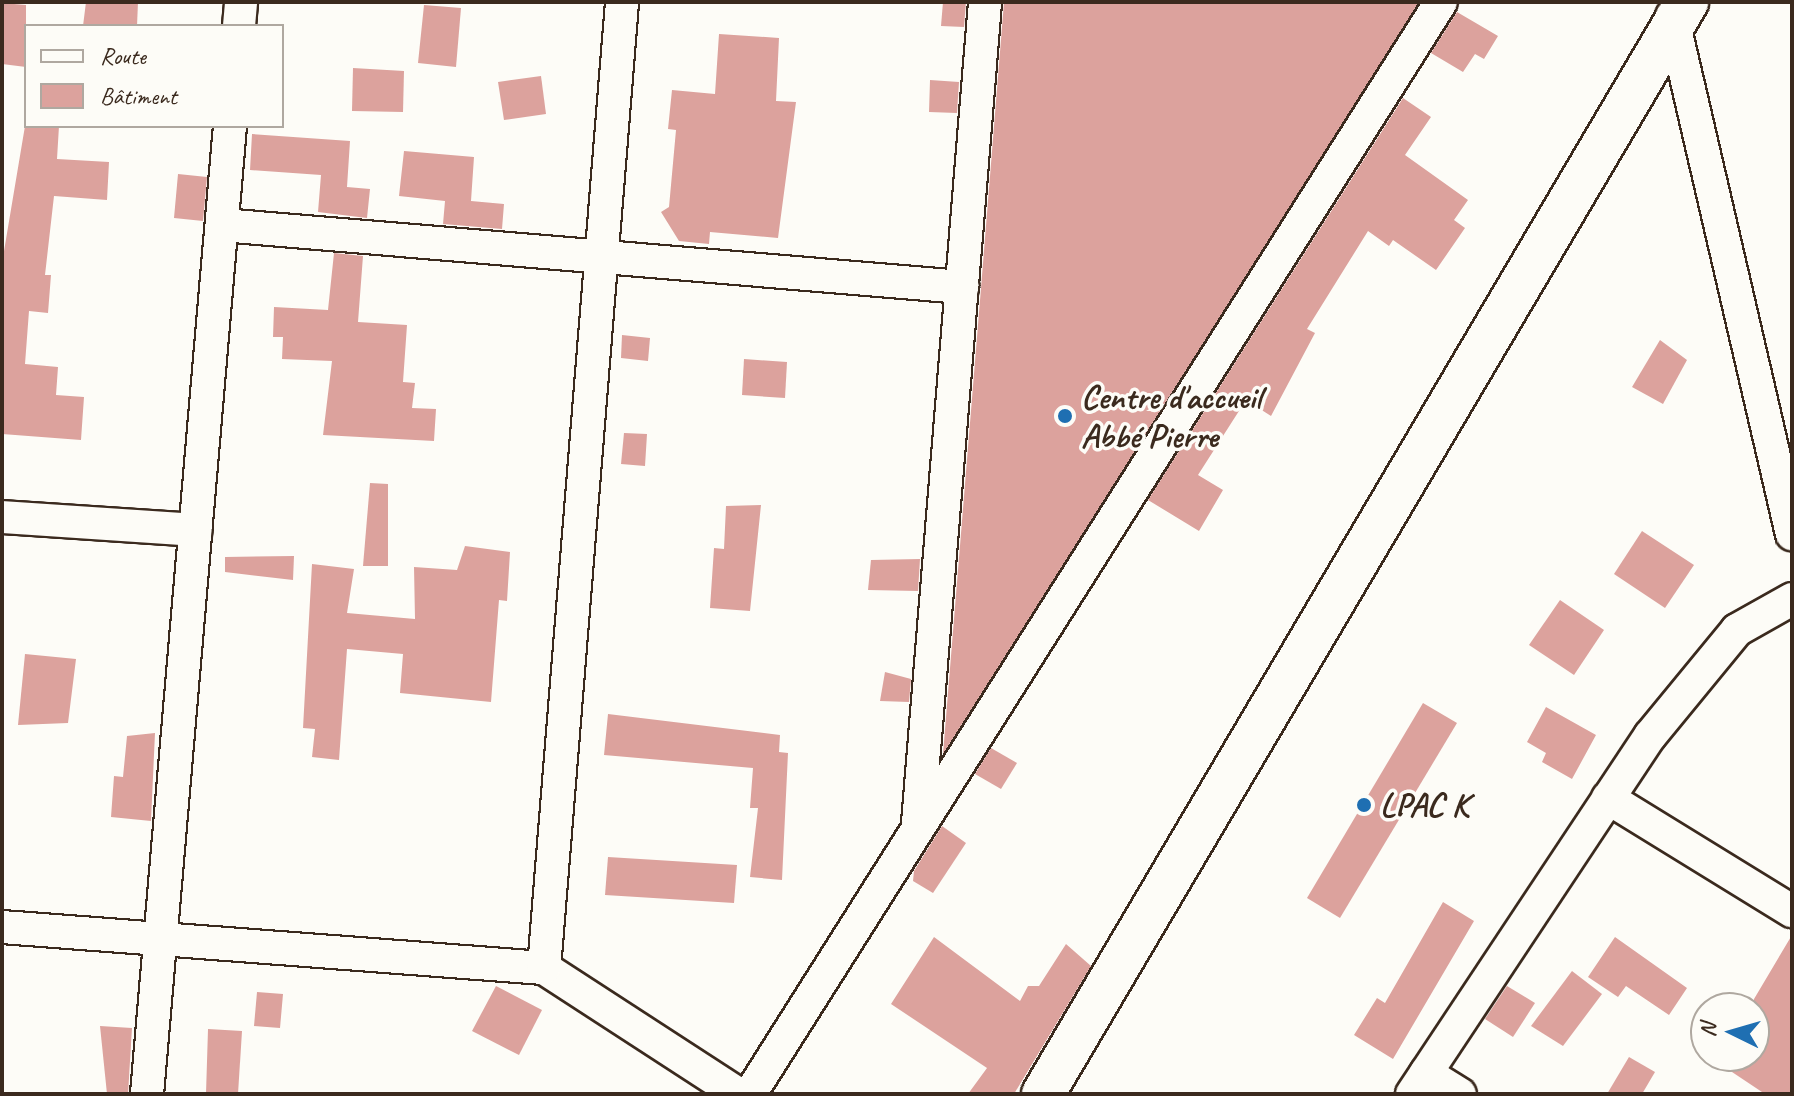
<!DOCTYPE html>
<html>
<head>
<meta charset="utf-8">
<style>
  body { margin:0 }
  #map { position:relative; width:1794px; height:1096px; overflow:hidden; background:#fdfcf7; font-family:Caveat,sans-serif }
  div>[style] { position:absolute }
  [style*='--x'] { left:calc(var(--x)*1px); top:calc(var(--y)*1px); width:calc(var(--w)*1px); rotate:calc(var(--a)*1deg) }
  .building>* { inset:0; background:#dca29d }
  .roads { filter:drop-shadow(2px 0 #3b2a1e) drop-shadow(-2px 0 #3b2a1e) drop-shadow(0 2px #3b2a1e) drop-shadow(0 -2px #3b2a1e) }
  .minor>* { height:32px; margin:-16px; padding:0 16px; transform-origin:16px; border-radius:16px; background:#fdfcf7 }
  .major>* { height:42px; margin:-21px; padding:0 21px; transform-origin:21px; border-radius:21px; background:#fdfcf7 }
  .dots>* { width:22px; height:22px; translate:-50% -50%; box-sizing:border-box; border:4px solid #fdfcf7; border-radius:50% }
  span { translate:-50% -50%; white-space:nowrap; text-align:center; line-height:1.15; -webkit-text-stroke:7px #fdfcf7; paint-order:stroke }
  .poi-label { font-size:34px; color:#3b2a1e; font-weight:700 }
  .left { translate:0 -50%; text-align:left }
  .frame { position:absolute; inset:0; border:4px solid #3b2a1e; pointer-events:none }
  .legend { position:absolute; left:24px; top:24px; width:260px; height:104px; box-sizing:border-box; background:#fdfcf7; border:2px solid #afa8a0; margin:0; padding:10px 14px; list-style:none; font-size:24px; color:#3b2a1e }
  .legend li { display:flex; align-items:center; gap:16px; height:40px }
  .legend b { width:40px; border:2px solid #afa8a0 }
  .north { position:absolute; left:1690px; top:992px; width:80px; height:80px; box-sizing:border-box; background:#fdfcf7; border:2px solid #afa8a0; border-radius:50%; rotate:275deg; font-size:22px; font-weight:700; line-height:32px; text-align:center; color:#3b2a1e }
  .north::after { content:''; display:block; margin:auto; width:28px; height:36px; background:#1f6fb2; clip-path:polygon(50% 0,100% 100%,50% 72%,0 100%) }
</style>
</head>
<body>
<div id="map">
  <div class="building">
    <div style="clip-path:polygon(86px 2px,138px 2px,137px 26px,83px 26px)"></div>
    <div style="clip-path:polygon(943px 2px,966px 2px,964px 27px,941px 26px)"></div>
    <div style="clip-path:polygon(1004px 2px,1419px 2px,943px 754px,981px 288px)"></div>
    <div style="clip-path:polygon(2px 3px,26px 5px,26px 67px,2px 64px)"></div>
    <div style="clip-path:polygon(424px 5px,461px 8px,456px 67px,418px 63px)"></div>
    <div style="clip-path:polygon(1457px 12px,1498px 36px,1484px 59px,1475px 54px,1463px 72px,1431px 53px)"></div>
    <div style="clip-path:polygon(719px 34px,779px 38px,776px 101px,796px 102px,778px 238px,710px 232px,709px 244px,679px 241px,661px 212px,669px 207px,676px 130px,668px 129px,672px 90px,715px 94px)"></div>
    <div style="clip-path:polygon(353px 68px,404px 71px,403px 112px,352px 111px)"></div>
    <div style="clip-path:polygon(541px 76px,546px 114px,504px 120px,498px 82px)"></div>
    <div style="clip-path:polygon(930px 80px,959px 82px,957px 113px,929px 112px)"></div>
    <div style="clip-path:polygon(1403px 98px,1431px 117px,1405px 155px,1468px 200px,1454px 220px,1465px 228px,1436px 270px,1393px 240px,1389px 246px,1368px 231px,1307px 329px,1315px 333px,1271px 416px,1246px 400px,1198px 475px,1223px 490px,1199px 531px,1148px 500px)"></div>
    <div style="clip-path:polygon(25px 126px,59px 126px,57px 159px,109px 162px,107px 200px,54px 196px,45px 275px,51px 275px,48px 313px,29px 311px,25px 364px,58px 367px,56px 395px,84px 397px,81px 440px,2px 434px,2px 263px)"></div>
    <div style="clip-path:polygon(252px 134px,350px 141px,347px 187px,370px 189px,367px 218px,318px 212px,321px 175px,250px 170px)"></div>
    <div style="clip-path:polygon(404px 151px,474px 157px,471px 201px,504px 204px,502px 229px,443px 224px,445px 201px,399px 196px)"></div>
    <div style="clip-path:polygon(178px 174px,207px 177px,203px 221px,174px 218px)"></div>
    <div style="clip-path:polygon(334px 253px,363px 256px,358px 322px,407px 325px,403px 382px,415px 383px,412px 408px,436px 409px,434px 441px,323px 435px,332px 361px,282px 359px,283px 337px,273px 337px,274px 307px,328px 310px)"></div>
    <div style="clip-path:polygon(622px 335px,650px 338px,648px 361px,621px 358px)"></div>
    <div style="clip-path:polygon(1660px 340px,1687px 360px,1663px 404px,1632px 387px)"></div>
    <div style="clip-path:polygon(744px 359px,787px 362px,785px 398px,742px 395px)"></div>
    <div style="clip-path:polygon(624px 433px,647px 434px,645px 466px,621px 464px)"></div>
    <div style="clip-path:polygon(370px 483px,388px 484px,388px 566px,363px 566px)"></div>
    <div style="clip-path:polygon(761px 505px,750px 611px,710px 608px,714px 548px,724px 549px,726px 506px)"></div>
    <div style="clip-path:polygon(1642px 531px,1694px 565px,1665px 608px,1614px 574px)"></div>
    <div style="clip-path:polygon(465px 546px,510px 552px,507px 601px,499px 600px,491px 702px,400px 693px,403px 654px,347px 649px,339px 760px,312px 757px,315px 729px,303px 728px,312px 564px,354px 569px,347px 613px,415px 619px,414px 567px,457px 570px)"></div>
    <div style="clip-path:polygon(294px 556px,293px 580px,225px 572px,225px 557px)"></div>
    <div style="clip-path:polygon(920px 559px,918px 591px,868px 590px,871px 560px)"></div>
    <div style="clip-path:polygon(1560px 600px,1604px 630px,1574px 675px,1529px 645px)"></div>
    <div style="clip-path:polygon(25px 654px,76px 659px,68px 723px,18px 725px)"></div>
    <div style="clip-path:polygon(885px 672px,911px 679px,909px 702px,880px 701px)"></div>
    <div style="clip-path:polygon(1423px 703px,1457px 723px,1340px 918px,1307px 898px)"></div>
    <div style="clip-path:polygon(1546px 707px,1596px 735px,1572px 779px,1542px 762px,1546px 753px,1527px 742px)"></div>
    <div style="clip-path:polygon(608px 714px,780px 735px,779px 752px,788px 753px,782px 880px,750px 877px,758px 808px,750px 808px,753px 768px,604px 755px)"></div>
    <div style="clip-path:polygon(155px 733px,151px 821px,111px 817px,114px 776px,123px 777px,127px 736px)"></div>
    <div style="clip-path:polygon(991px 748px,1017px 763px,1001px 789px,975px 774px)"></div>
    <div style="clip-path:polygon(942px 826px,966px 843px,933px 893px,913px 881px,914px 871px)"></div>
    <div style="clip-path:polygon(608px 857px,737px 865px,734px 903px,605px 895px)"></div>
    <div style="clip-path:polygon(1443px 902px,1474px 921px,1393px 1059px,1354px 1035px,1377px 998px,1385px 1003px)"></div>
    <div style="clip-path:polygon(1792px 935px,1792px 1094px,1765px 1094px,1708px 1056px,1754px 1056px,1754px 999px)"></div>
    <div style="clip-path:polygon(934px 937px,1020px 1001px,1028px 986px,1039px 986px,1066px 944px,1091px 966px,1014px 1094px,968px 1094px,987px 1068px,891px 1004px)"></div>
    <div style="clip-path:polygon(1615px 937px,1687px 988px,1669px 1015px,1626px 986px,1618px 997px,1588px 977px)"></div>
    <div style="clip-path:polygon(1572px 971px,1602px 994px,1563px 1046px,1531px 1026px)"></div>
    <div style="clip-path:polygon(496px 986px,542px 1010px,519px 1055px,472px 1031px)"></div>
    <div style="clip-path:polygon(1507px 986px,1535px 1003px,1513px 1037px,1485px 1019px)"></div>
    <div style="clip-path:polygon(257px 992px,283px 994px,280px 1028px,254px 1026px)"></div>
    <div style="clip-path:polygon(100px 1026px,132px 1028px,128px 1094px,107px 1094px)"></div>
    <div style="clip-path:polygon(208px 1029px,242px 1031px,238px 1094px,206px 1094px)"></div>
    <div style="clip-path:polygon(1629px 1057px,1655px 1072px,1642px 1094px,1607px 1094px)"></div>
  </div>
  <div class="roads">
    <div class="minor">
      <div style="--x:1672;--y:16;--w:532;--a:76.96"></div>
      <div style="--x:239;--y:26;--w:24;--a:-85"></div>
      <div style="--x:222;--y:225;--w:743;--a:4.79"></div>
      <div style="--x:2;--y:517;--w:194;--a:3.8"></div>
      <div style="--x:1608;--y:798;--w:216;--a:31.6"></div>
      <div style="--x:918;--y:823;--w:824;--a:-85.33"></div>
      <div style="--x:2;--y:927;--w:544;--a:4.33"></div>
      <div style="--x:544;--y:968;--w:231;--a:33"></div>
      <div style="--x:544;--y:968;--w:969;--a:-85.38"></div>
      <div style="--x:1426;--y:1073;--w:40;--a:32"></div>
      <div style="--x:147;--y:1094;--w:972;--a:-85.1"></div>
      <div style="--x:750;--y:1094;--w:1292;--a:-57.68"></div>
      <div style="--x:1412;--y:1094;--w:430;--a:-56.4"></div>
      <div style="--x:1650;--y:736;--w:137;--a:-50.6"></div>
      <div style="--x:1737;--y:630;--w:63;--a:-29.4"></div>
    </div>
    <div class="major">
      <div style="--x:1043;--y:1094;--w:1268;--a:-59.47"></div>
    </div>
  </div>
  <div class="dots">
    <div style="left:1065px;top:416px;background:#1f6fb2"></div>
    <div style="left:1364px;top:805px;background:#1f6fb2"></div>
  </div>
  <div class="poi-label">
    <span class="left" style="left:1081px;top:416px">Centre d'accueil<br>Abbé Pierre</span>
    <span class="left" style="left:1380px;top:805px">LPAC K</span>
  </div>
  <div class="frame"></div>
  <ul class="legend">
  <li><b style="height:10px;background:#fdfcf7"></b>Route</li>
  <li><b style="height:22px;background:#dca29d"></b>Bâtiment</li>
  </ul>
  <div class="north">N</div>
</div>
</body>
</html>
